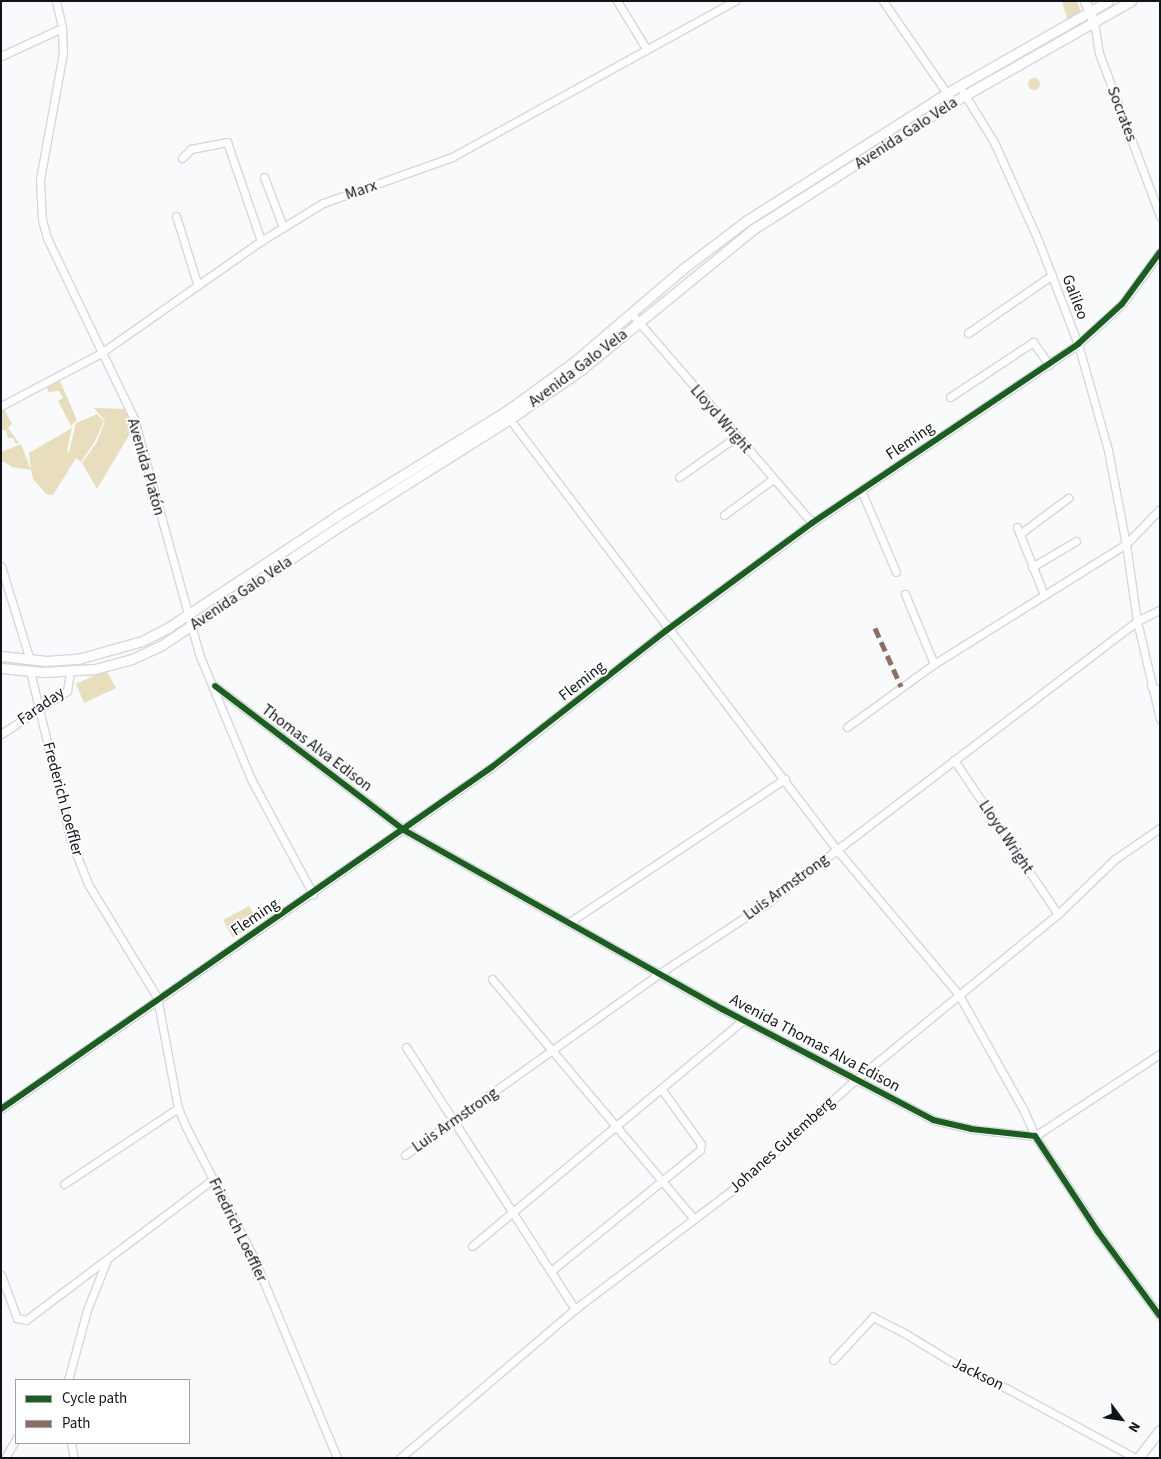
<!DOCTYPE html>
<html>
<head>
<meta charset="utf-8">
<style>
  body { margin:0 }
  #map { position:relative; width:1161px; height:1459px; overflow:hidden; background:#f9fafc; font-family:"Source Sans 3",sans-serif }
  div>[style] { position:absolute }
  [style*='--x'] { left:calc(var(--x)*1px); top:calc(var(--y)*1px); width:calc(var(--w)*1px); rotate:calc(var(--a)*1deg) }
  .green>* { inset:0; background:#e8debe }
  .round { border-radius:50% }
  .roads { filter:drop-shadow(1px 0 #d5d7db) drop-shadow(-1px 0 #d5d7db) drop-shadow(0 1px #d5d7db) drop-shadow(0 -1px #d5d7db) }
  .minor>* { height:7px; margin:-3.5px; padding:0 3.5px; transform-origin:3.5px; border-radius:3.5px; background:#fefeff }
  .tertiary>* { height:9px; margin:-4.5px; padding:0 4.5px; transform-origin:4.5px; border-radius:4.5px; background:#fefeff }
  .secondary>* { height:9px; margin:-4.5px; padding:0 4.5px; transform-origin:4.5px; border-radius:4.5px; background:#fefeff }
  .quiet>* { height:5px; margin-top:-2.5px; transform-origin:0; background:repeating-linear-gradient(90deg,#8d6e63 0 10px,transparent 0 15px) }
  .cycleway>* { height:6px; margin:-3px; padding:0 3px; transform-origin:3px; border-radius:3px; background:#1b5e20 }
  span { translate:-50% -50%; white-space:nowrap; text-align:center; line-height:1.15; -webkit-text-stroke:4px #fff; paint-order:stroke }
  .street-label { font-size:16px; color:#101319 }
  .frame { position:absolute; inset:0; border:2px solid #101319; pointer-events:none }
  .legend { position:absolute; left:15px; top:1379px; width:175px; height:65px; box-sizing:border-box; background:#fff; border:1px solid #9fa1a3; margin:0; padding:6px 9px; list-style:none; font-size:15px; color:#101319 }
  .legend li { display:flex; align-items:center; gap:10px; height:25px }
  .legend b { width:25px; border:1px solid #9fa1a3 }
  .north { position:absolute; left:1096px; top:1394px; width:50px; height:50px; -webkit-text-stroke:4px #fff; paint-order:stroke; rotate:121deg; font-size:14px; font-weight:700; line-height:20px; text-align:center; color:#101319 }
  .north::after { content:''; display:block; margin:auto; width:18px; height:22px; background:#101319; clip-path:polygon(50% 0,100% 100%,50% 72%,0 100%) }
</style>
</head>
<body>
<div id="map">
  <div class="green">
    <div style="clip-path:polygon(1062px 1px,1077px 1px,1081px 12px,1067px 19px)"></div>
    <div class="round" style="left:1028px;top:78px;width:12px;height:12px"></div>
    <div style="clip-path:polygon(58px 376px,77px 420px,71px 426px,58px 401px,63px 398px,59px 391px,48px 392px,46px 383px)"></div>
    <div style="clip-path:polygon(2px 405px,12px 424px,8px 428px,19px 443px,16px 444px,13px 438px,8px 438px,6px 430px,1px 431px)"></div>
    <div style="clip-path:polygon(94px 408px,128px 409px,134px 427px,97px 489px,82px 463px,97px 442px,105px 421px)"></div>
    <div style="clip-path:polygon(97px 414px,104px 421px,95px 441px,81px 462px,76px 458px,53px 495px,46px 494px,33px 479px,31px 470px,12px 467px,1px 460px,1px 452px,21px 444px,31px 470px,29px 453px,72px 428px,67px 451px,69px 452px,76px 423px)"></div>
    <div style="clip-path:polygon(106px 670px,116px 688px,84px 703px,76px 684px)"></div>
    <div style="clip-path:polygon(249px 906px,258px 921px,233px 938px,223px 920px)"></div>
  </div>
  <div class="roads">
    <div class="minor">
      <div style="--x:56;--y:1;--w:28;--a:77"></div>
      <div style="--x:62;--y:28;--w:25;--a:88"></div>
      <div style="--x:63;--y:53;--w:129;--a:100.3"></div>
      <div style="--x:40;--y:180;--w:40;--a:87.1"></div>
      <div style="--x:42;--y:220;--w:19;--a:74"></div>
      <div style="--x:47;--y:238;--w:201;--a:64.3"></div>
      <div style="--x:134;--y:419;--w:244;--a:74.5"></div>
      <div style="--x:199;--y:654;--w:135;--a:67.4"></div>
      <div style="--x:251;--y:779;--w:131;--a:61.7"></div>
      <div style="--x:617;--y:1;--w:57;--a:58.5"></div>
      <div style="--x:883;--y:1;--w:123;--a:55.3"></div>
      <div style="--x:1094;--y:22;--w:31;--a:81"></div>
      <div style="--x:1099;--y:53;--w:174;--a:69.5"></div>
      <div style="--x:1;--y:56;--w:67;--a:-24.7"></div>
      <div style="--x:963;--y:92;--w:59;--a:58.2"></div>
      <div style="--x:994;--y:142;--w:107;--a:65.8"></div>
      <div style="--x:1038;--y:240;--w:111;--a:69"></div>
      <div style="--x:1078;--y:344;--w:110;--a:74.2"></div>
      <div style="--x:1108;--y:450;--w:96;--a:79.2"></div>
      <div style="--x:1126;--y:544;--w:78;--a:81.9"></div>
      <div style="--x:1137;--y:621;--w:101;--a:76.8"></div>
      <div style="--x:182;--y:158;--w:13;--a:-45"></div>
      <div style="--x:191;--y:149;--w:37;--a:-11"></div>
      <div style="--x:227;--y:142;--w:105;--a:71"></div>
      <div style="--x:264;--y:177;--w:53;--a:69.2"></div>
      <div style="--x:176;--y:216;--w:73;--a:72.6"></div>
      <div style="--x:631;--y:313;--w:277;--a:49.2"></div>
      <div style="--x:968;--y:333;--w:102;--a:-34.6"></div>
      <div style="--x:950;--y:397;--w:100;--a:-33.5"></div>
      <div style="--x:1033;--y:342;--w:28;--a:55"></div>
      <div style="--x:1;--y:406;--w:113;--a:-27.9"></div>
      <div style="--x:101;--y:353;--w:195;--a:-35"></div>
      <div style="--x:261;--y:241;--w:73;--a:-31.5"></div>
      <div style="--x:323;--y:203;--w:137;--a:-19.6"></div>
      <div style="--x:452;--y:157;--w:323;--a:-28.9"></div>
      <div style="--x:508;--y:417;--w:544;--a:52.77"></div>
      <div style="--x:837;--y:850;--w:189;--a:49.9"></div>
      <div style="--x:959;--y:995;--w:133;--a:60.7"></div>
      <div style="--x:1024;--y:1111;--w:27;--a:66"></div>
      <div style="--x:1035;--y:1136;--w:149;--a:-33.3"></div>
      <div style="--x:679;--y:477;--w:70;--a:-35.1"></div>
      <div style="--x:861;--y:490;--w:89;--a:66.9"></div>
      <div style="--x:724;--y:515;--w:61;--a:-36.3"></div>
      <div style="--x:1017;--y:527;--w:73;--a:68.3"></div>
      <div style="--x:1021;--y:533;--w:59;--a:-36.7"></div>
      <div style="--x:1;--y:566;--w:98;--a:72.9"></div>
      <div style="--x:1032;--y:567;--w:51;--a:-30.6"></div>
      <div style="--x:905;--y:594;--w:76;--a:67.5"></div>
      <div style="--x:30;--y:671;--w:172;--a:76.5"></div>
      <div style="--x:70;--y:838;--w:49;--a:68.6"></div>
      <div style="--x:88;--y:884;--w:132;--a:58.6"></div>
      <div style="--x:157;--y:997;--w:113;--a:79.3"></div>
      <div style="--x:178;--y:1108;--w:21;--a:67"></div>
      <div style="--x:186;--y:1127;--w:145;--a:62.6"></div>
      <div style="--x:253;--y:1256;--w:219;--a:67.4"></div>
      <div style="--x:215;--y:686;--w:238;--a:37.3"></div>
      <div style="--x:404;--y:830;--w:365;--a:29.4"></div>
      <div style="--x:722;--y:1009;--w:238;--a:27.7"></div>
      <div style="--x:933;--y:1120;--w:39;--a:13"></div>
      <div style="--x:971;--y:1129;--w:64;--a:6.2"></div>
      <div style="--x:1035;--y:1136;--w:115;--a:56.7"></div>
      <div style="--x:1098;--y:1232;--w:104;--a:53.6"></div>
      <div style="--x:1151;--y:686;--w:10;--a:29"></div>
      <div style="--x:847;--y:727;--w:107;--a:-35.9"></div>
      <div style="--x:934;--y:664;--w:226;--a:-32"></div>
      <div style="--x:1126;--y:544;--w:49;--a:-45.8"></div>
      <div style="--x:1;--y:734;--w:79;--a:-33.1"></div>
      <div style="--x:67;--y:691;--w:19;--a:-81"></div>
      <div style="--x:954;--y:760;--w:186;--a:56"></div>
      <div style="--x:571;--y:921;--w:257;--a:-33.6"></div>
      <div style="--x:492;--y:979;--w:314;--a:49.9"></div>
      <div style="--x:406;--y:1047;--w:312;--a:57.2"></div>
      <div style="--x:1;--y:1109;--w:598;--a:-34.86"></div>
      <div style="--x:492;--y:767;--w:222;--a:-38.1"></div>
      <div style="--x:667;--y:630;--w:180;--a:-36.4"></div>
      <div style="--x:812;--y:523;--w:321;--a:-33.9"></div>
      <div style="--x:1078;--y:344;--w:59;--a:-42.3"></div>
      <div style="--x:1122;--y:304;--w:64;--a:-53.8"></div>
      <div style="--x:405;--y:1155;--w:313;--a:-35.5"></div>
      <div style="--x:660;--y:973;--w:128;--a:-33.2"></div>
      <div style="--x:767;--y:903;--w:465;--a:-37.3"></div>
      <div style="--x:1137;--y:621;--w:25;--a:-26"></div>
      <div style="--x:64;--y:1184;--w:137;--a:-33.7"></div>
      <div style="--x:472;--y:1246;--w:353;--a:-39.8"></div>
      <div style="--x:551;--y:1271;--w:192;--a:-39.1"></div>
      <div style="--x:700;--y:1150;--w:6;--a:-81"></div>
      <div style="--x:701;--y:1144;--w:67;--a:-125.8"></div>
      <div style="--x:1;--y:1275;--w:46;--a:69.6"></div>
      <div style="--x:17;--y:1318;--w:9;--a:13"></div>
      <div style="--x:26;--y:1320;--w:234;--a:-37"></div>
      <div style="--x:833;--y:1360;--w:59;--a:-47.1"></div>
      <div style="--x:873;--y:1317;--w:31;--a:27"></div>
      <div style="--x:901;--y:1331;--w:63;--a:31.4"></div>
      <div style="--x:955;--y:1364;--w:59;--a:25.3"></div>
      <div style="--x:1008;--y:1389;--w:145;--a:28.5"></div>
      <div style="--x:68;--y:1380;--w:73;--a:-74.8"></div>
      <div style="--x:87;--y:1310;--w:52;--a:-68.4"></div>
      <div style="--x:71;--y:1443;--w:15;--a:79"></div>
      <div style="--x:5;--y:1458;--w:22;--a:-60"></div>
      <div style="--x:400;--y:1458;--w:230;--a:-40.4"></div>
      <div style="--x:575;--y:1309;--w:196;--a:-37.1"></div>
      <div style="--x:731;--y:1191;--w:165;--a:-41.8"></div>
      <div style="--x:854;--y:1081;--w:264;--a:-39.3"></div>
      <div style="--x:1058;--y:914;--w:79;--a:-44"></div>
      <div style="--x:1115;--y:859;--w:55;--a:-34.6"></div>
    </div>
    <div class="tertiary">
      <div style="--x:1085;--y:1;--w:23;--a:67"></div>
      <div style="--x:1138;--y:1458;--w:36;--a:-52"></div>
    </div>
    <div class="secondary">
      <div style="--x:1;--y:656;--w:45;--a:6.3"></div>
      <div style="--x:46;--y:661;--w:32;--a:-4"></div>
      <div style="--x:78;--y:659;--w:66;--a:-15.7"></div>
      <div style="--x:142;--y:641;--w:30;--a:-27"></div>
      <div style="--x:169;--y:627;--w:203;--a:-33.5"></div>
      <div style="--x:338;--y:515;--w:196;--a:-31.7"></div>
      <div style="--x:505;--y:412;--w:87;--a:-36.1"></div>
      <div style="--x:575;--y:361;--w:143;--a:-40.5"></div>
      <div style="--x:684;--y:268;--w:78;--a:-37.2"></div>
      <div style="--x:746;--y:221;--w:238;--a:-32.5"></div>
      <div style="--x:947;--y:93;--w:185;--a:-29.7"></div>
      <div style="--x:1;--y:668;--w:42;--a:5.4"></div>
      <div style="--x:43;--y:672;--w:52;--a:-3.3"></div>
      <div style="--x:95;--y:669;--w:38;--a:-15"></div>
      <div style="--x:132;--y:659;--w:33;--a:-25"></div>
      <div style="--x:162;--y:645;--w:218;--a:-33.8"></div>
      <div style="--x:343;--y:524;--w:197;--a:-32.2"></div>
      <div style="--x:510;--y:419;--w:86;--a:-34.6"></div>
      <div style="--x:581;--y:370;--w:221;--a:-39.3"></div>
      <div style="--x:752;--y:230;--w:238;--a:-32.5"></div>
      <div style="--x:953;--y:102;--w:205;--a:-29.6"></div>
    </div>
  </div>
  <div class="quiet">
    <div style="--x:875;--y:628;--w:64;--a:65.9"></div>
  </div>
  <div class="cycleway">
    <div style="--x:215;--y:686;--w:238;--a:37.3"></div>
    <div style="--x:404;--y:830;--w:365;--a:29.4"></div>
    <div style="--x:722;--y:1009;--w:238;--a:27.7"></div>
    <div style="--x:933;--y:1120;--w:39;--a:13"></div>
    <div style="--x:971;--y:1129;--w:64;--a:6.2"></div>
    <div style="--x:1035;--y:1136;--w:115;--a:56.7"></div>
    <div style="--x:1098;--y:1232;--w:104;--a:53.6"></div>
    <div style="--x:1;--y:1109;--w:598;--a:-34.86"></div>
    <div style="--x:492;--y:767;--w:222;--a:-38.1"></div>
    <div style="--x:667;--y:630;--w:180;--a:-36.4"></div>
    <div style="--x:812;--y:523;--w:321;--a:-33.9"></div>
    <div style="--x:1078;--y:344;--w:59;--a:-42.3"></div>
    <div style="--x:1122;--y:304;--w:64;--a:-53.8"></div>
  </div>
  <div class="street-label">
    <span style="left:1122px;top:114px;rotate:69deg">Socrates</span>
    <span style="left:906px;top:133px;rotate:-33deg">Avenida Galo Vela</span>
    <span style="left:361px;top:190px;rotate:-19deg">Marx</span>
    <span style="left:1075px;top:297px;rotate:69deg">Galileo</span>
    <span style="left:578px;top:368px;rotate:-37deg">Avenida Galo Vela</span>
    <span style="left:721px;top:419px;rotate:49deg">Lloyd Wright</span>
    <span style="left:910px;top:441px;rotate:-34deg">Fleming</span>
    <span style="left:146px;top:467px;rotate:74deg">Avenida Platón</span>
    <span style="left:241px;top:593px;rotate:-34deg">Avenida Galo Vela</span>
    <span style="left:582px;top:681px;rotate:-38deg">Fleming</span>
    <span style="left:41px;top:706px;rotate:-35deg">Faraday</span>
    <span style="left:317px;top:748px;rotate:37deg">Thomas Alva Edison</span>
    <span style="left:63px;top:799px;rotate:75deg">Frederich Loeffler</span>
    <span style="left:1006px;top:837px;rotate:56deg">Lloyd Wright</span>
    <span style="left:786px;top:887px;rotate:-36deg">Luis Armstrong</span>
    <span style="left:255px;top:917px;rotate:-34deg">Fleming</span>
    <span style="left:815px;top:1043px;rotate:28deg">Avenida Thomas Alva Edison</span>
    <span style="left:455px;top:1120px;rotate:-35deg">Luis Armstrong</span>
    <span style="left:782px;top:1145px;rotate:-42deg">Johanes Gutemberg</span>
    <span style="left:238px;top:1230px;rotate:64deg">Friedrich Loeffler</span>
    <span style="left:978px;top:1374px;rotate:26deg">Jackson</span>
  </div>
  <div class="frame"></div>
  <ul class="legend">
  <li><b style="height:6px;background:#1b5e20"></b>Cycle path</li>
  <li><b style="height:6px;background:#8d6e63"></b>Path</li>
  </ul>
  <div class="north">N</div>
</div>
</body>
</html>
